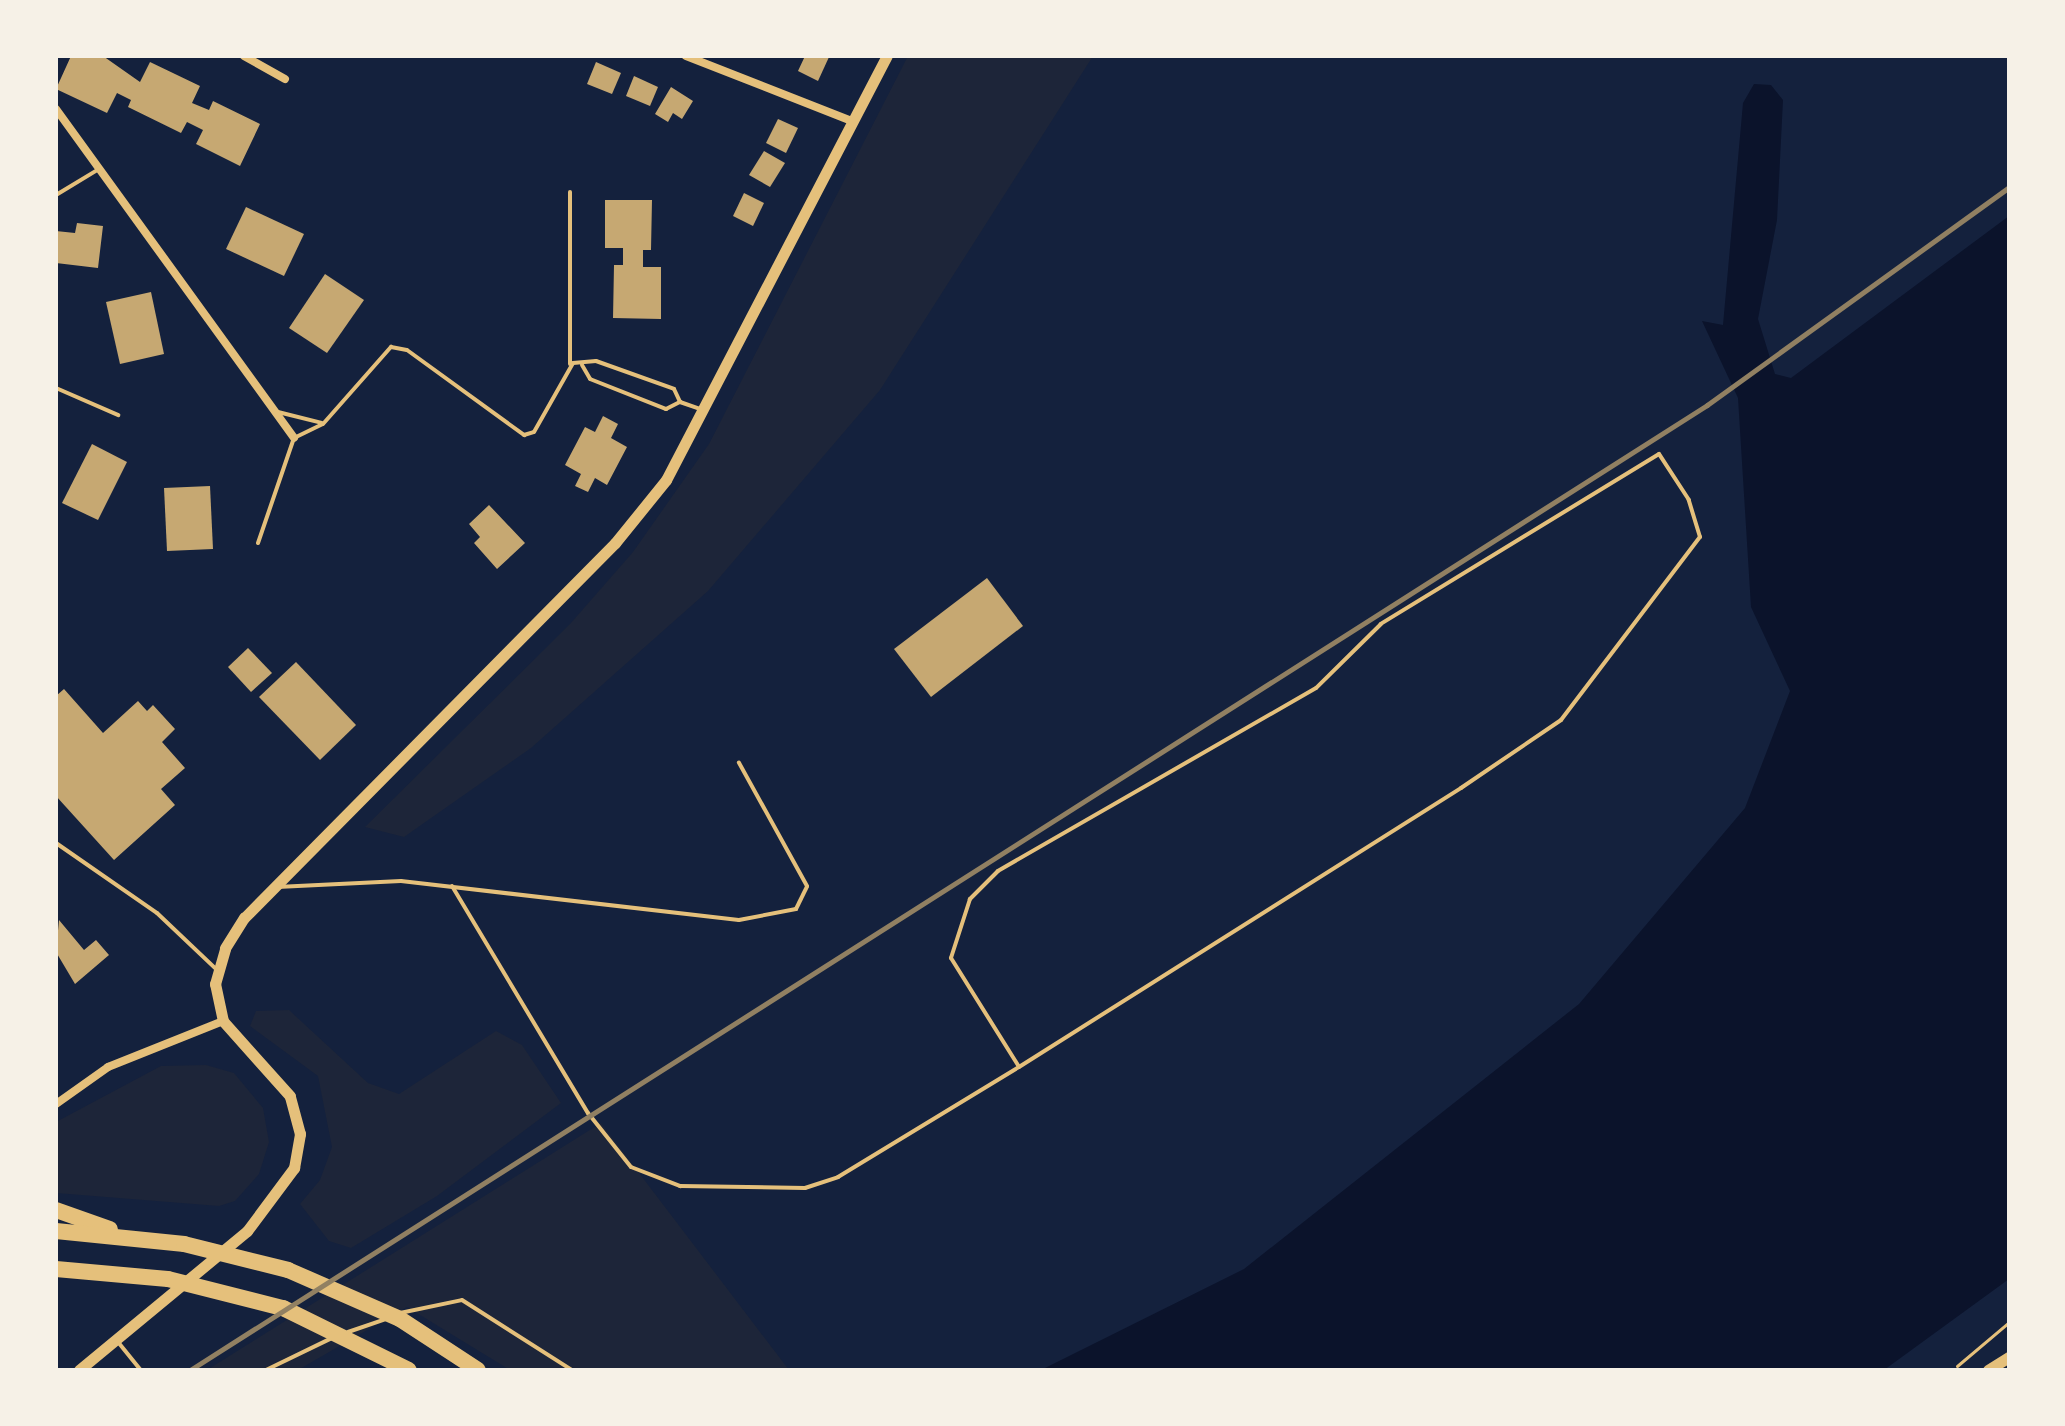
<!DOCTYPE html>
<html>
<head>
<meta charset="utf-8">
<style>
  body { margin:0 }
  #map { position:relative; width:2065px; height:1426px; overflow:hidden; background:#14213d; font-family:Quicksand,sans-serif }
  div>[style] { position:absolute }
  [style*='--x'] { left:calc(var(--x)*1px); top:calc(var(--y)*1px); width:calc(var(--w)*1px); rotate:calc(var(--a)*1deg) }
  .green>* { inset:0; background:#1d2539 }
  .water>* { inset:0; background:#0b132b }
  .building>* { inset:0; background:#c6a872 }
  .path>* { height:3px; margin:-1.5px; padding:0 1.5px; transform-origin:1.5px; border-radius:1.5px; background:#e5c07b }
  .service>* { height:4px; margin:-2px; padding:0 2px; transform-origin:2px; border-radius:2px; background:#e5c07b }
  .minor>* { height:8px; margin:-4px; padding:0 4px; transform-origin:4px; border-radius:4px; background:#e5c07b }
  .tertiary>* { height:11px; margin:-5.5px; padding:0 5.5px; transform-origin:5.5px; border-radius:5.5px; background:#e5c07b }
  .motorway>* { height:16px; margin:-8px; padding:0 8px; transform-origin:8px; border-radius:8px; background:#e5c07b }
  .rail>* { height:5px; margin:-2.5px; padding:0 2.5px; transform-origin:2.5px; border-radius:2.5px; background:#918062 }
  span { translate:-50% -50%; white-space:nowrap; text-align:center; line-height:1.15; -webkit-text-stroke:8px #f6f1e7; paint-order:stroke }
  .frame { position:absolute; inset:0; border:58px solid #f6f1e7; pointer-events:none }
</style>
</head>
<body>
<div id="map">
  <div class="green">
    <div style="clip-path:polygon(908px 56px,1093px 56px,880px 390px,708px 591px,531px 748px,404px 837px,365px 827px,570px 624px,633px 552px,709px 444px)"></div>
    <div style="clip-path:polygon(289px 1010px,368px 1083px,399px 1094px,496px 1031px,522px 1045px,561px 1103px,437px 1196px,351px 1248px,329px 1241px,300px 1204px,320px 1180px,332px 1147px,318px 1076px,250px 1026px,256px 1011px)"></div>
    <div style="clip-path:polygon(206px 1065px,234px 1073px,263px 1108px,269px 1142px,259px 1174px,235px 1201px,219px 1206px,56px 1193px,56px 1122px,161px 1066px)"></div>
    <div style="clip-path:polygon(601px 1123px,789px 1370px,510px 1370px,407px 1307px,298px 1370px,207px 1370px)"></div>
  </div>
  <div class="water">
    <div style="clip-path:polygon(1754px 84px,1771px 85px,1783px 100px,1777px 220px,1758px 319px,1775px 374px,1791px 378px,2009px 216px,2009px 1279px,1884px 1370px,1041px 1370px,1244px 1269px,1579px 1004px,1745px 808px,1790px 691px,1751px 607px,1738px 398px,1702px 321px,1723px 325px,1743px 103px)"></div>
  </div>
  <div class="building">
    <div style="clip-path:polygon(71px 56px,103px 56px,140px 82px,150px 62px,200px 86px,192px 103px,209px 110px,213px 101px,260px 124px,240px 166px,196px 144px,203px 130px,187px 122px,181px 133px,128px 107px,131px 100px,117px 93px,107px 113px,56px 89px)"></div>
    <div style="clip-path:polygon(805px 56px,829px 57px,818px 81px,798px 71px)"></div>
    <div style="clip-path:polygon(596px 62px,621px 73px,612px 94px,587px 84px)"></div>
    <div style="clip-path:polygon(634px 76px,658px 87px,650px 106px,626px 96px)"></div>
    <div style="clip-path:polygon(671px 87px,693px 101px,682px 119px,673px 113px,668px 122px,655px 114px)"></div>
    <div style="clip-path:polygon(778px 119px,798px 128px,786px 153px,766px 143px)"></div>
    <div style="clip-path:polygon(764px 151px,785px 163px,770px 187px,749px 175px)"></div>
    <div style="clip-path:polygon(744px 193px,764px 203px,753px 226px,733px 216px)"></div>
    <div style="clip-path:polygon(605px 200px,652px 200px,651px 250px,643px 250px,643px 267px,661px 267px,661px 319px,613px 318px,614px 265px,623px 265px,623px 248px,605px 248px)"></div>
    <div style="clip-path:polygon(246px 207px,304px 234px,284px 276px,226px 249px)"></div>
    <div style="clip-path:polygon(77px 223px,103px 226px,98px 268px,56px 263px,56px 231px,75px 233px)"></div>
    <div style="clip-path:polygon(325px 274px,364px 300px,327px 353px,289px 328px)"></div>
    <div style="clip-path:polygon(151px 292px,164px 354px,120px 364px,106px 302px)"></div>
    <div style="clip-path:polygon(603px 416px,618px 424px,611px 438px,627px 447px,607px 485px,595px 478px,588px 492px,575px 486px,581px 474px,565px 465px,585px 427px,595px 432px)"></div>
    <div style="clip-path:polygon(92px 444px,127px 462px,98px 520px,62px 503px)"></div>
    <div style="clip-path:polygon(210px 486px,213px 549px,167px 551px,164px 488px)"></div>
    <div style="clip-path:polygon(489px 505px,525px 543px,497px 569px,474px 543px,480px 537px,469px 524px)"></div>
    <div style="clip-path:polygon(987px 578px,1023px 626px,931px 697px,894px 649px)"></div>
    <div style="clip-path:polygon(248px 648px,272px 673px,251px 692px,228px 667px)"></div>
    <div style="clip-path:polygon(296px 662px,356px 725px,320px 760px,259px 697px)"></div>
    <div style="clip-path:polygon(64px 689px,103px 733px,138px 701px,147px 711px,153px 705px,175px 729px,162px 742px,185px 768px,161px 789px,175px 805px,114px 860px,56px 796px,56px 696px)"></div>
    <div style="clip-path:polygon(59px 920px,84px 950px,96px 940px,109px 955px,75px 984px,56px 952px)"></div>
  </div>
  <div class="path">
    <div style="--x:1957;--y:1366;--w:68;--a:-40.2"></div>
  </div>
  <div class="service">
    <div style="--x:56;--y:195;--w:50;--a:-31.2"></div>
    <div style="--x:570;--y:364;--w:172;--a:-90"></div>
    <div style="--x:582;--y:365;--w:16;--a:60"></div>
    <div style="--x:590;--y:379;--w:82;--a:21.5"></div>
    <div style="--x:666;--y:409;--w:16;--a:-27"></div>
    <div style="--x:56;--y:388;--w:68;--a:23.5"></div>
    <div style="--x:278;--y:412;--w:45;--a:14"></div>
    <div style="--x:258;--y:543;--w:111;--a:-71.1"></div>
    <div style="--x:294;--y:438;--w:32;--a:-26"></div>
    <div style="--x:323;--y:424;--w:103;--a:-48.6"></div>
    <div style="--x:391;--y:347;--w:16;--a:11"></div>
    <div style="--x:407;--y:350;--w:145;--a:36"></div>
    <div style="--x:524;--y:435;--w:10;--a:-17"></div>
    <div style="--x:534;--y:432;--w:79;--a:-60.5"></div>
    <div style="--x:573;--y:363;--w:23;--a:-5"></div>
    <div style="--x:596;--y:361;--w:83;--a:19.7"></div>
    <div style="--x:674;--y:389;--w:14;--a:65"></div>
    <div style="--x:680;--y:402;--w:21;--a:19"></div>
    <div style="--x:56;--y:843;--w:123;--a:34.7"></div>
    <div style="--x:157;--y:913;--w:83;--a:43.5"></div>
    <div style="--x:452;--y:886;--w:265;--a:59.1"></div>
    <div style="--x:588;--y:1113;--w:69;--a:51.5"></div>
    <div style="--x:631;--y:1167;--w:53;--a:21.2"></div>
    <div style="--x:680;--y:1186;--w:125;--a:0.9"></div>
    <div style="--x:805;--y:1188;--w:35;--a:-18"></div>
    <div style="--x:838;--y:1177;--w:212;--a:-31.3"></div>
    <div style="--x:1019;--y:1067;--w:523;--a:-32.26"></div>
    <div style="--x:1461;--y:788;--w:121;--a:-34.2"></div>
    <div style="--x:1561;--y:720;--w:230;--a:-52.8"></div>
    <div style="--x:1700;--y:537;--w:39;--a:-107"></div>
    <div style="--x:1689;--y:500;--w:55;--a:-123.1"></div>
    <div style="--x:1659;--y:454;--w:326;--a:148.6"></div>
    <div style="--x:1381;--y:624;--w:91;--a:135.4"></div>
    <div style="--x:1316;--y:688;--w:367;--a:150.1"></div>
    <div style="--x:998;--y:871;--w:40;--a:135"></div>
    <div style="--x:970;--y:899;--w:62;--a:107.9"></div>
    <div style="--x:951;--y:958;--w:128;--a:58"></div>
    <div style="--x:277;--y:887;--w:124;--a:-2.8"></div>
    <div style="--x:401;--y:881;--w:340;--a:6.6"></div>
    <div style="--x:739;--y:920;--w:58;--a:-10.9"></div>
    <div style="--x:796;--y:909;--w:25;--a:-64"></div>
    <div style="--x:807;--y:886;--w:141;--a:-118.9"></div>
    <div style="--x:400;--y:1313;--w:63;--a:-11.8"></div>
    <div style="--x:462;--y:1300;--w:130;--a:32.5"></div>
    <div style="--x:348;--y:1332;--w:39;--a:-19"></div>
    <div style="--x:118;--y:1342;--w:36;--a:51"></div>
    <div style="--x:266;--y:1370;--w:73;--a:-25.9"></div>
  </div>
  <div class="minor">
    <div style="--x:244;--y:56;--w:47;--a:29.3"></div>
    <div style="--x:686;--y:56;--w:180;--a:21.4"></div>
    <div style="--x:56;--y:109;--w:406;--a:54.1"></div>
    <div style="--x:56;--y:1104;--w:64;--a:-35.4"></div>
    <div style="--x:108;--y:1067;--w:124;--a:-21.8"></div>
  </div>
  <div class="tertiary">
    <div style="--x:79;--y:1370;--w:218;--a:-39.6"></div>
    <div style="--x:247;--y:1231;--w:79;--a:-53.3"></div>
    <div style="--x:294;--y:1168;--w:35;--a:-80"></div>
    <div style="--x:300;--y:1134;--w:39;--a:-105"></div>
    <div style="--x:290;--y:1096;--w:101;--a:-131.8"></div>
    <div style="--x:223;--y:1021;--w:38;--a:-102"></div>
    <div style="--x:215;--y:984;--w:37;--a:-74"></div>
    <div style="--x:225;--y:948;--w:36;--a:-58"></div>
    <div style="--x:244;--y:918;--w:528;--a:-45.31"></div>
    <div style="--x:615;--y:543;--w:81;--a:-51"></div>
    <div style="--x:666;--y:480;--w:478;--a:-62.5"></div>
    <div style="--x:1988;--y:1370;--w:25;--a:-32"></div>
  </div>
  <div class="motorway">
    <div style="--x:56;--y:1210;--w:57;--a:19.4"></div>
    <div style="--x:56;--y:1231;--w:129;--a:5.8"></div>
    <div style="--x:184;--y:1244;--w:107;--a:14"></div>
    <div style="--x:288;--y:1270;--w:122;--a:23.6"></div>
    <div style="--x:400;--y:1319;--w:93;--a:33.2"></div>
    <div style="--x:56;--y:1269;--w:112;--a:5.1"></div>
    <div style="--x:168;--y:1279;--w:119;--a:14.2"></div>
    <div style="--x:283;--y:1308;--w:140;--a:26.2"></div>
  </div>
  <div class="rail">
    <div style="--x:190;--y:1370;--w:1798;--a:-32.46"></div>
    <div style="--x:1707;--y:405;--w:372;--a:-35.8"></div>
  </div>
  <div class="frame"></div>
</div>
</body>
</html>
